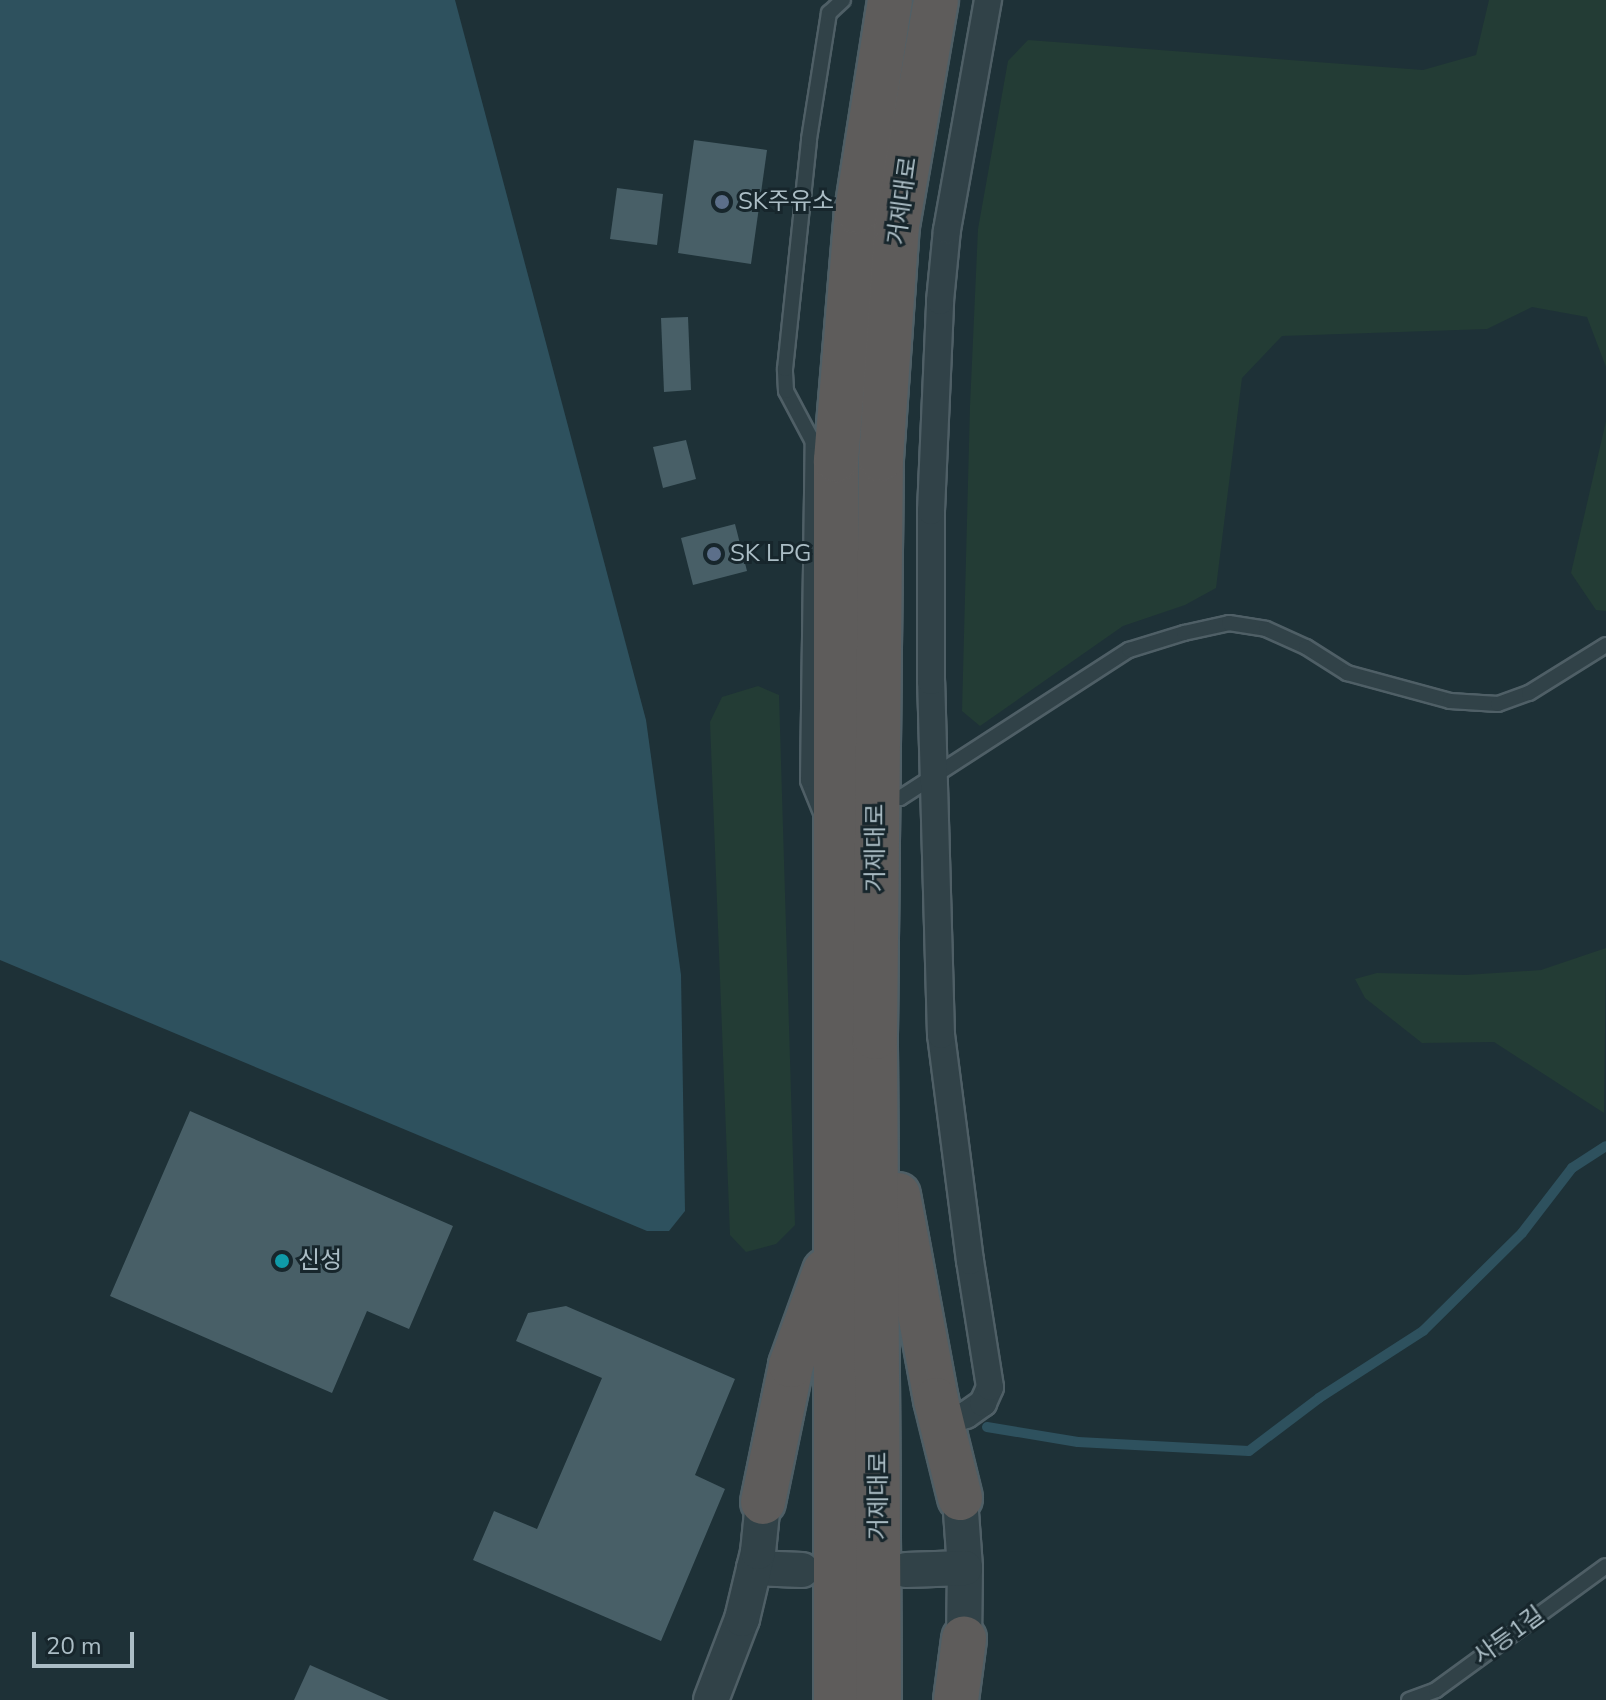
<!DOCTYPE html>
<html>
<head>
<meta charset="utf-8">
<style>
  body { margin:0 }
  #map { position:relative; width:1606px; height:1700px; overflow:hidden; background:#1e3137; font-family:"Nunito Sans","Noto Sans KR",sans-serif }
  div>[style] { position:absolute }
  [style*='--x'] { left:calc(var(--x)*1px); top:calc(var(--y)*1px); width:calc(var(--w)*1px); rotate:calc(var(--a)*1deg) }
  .green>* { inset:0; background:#233c35 }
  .water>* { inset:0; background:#2e515e }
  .stream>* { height:10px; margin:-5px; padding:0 5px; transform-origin:5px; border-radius:5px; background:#2e515e }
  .building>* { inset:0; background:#485f67 }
  .roads { filter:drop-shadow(2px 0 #4f5f66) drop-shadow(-2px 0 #4f5f66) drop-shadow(0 2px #4f5f66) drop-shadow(0 -2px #4f5f66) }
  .service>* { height:14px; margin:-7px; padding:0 7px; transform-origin:7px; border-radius:7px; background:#314248 }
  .minor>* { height:26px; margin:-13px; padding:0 13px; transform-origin:13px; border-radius:13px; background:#314248 }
  .tertiary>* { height:34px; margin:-17px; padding:0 17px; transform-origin:17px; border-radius:17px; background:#314248 }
  .trunk>* { height:44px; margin:-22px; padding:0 22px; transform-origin:22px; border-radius:22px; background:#5e5c5b }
  .dots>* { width:22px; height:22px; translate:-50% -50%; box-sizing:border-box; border:4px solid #17262c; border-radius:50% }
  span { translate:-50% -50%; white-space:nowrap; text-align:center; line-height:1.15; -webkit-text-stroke:6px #17262c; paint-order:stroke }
  .street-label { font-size:24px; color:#abbdc5 }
  .poi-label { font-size:24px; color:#abbdc5 }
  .left { translate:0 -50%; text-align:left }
  .scale { position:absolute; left:32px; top:1632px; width:102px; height:36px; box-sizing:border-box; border:4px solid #abbdc5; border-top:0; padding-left:10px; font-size:24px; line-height:28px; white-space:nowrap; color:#abbdc5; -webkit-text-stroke:6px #17262c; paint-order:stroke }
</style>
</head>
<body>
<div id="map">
  <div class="green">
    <div style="clip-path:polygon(1489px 0,1606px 0,1606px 367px,1587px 317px,1532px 307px,1487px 329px,1282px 336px,1242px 378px,1216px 588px,1185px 605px,1123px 626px,980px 726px,962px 711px,970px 406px,978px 229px,1008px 61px,1028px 40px,1423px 70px,1476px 55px)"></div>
    <div style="clip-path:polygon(1606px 421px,1606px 611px,1596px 610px,1571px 573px)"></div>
    <div style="clip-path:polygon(758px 686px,779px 695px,795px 1225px,776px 1244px,746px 1252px,730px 1235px,710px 722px,722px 697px)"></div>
    <div style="clip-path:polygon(1606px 948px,1604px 1113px,1494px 1042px,1422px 1043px,1365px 998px,1355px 979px,1377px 973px,1466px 975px,1541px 970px)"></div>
  </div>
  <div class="water">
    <div style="clip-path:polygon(0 0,455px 0,646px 720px,681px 975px,685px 1211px,669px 1231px,647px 1231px,0 960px)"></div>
  </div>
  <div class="stream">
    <div style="--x:987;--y:1427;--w:92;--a:9.4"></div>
    <div style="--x:1078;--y:1442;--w:171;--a:3"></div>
    <div style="--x:1249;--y:1451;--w:88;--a:-37.1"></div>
    <div style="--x:1319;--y:1398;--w:124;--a:-32.8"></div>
    <div style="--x:1423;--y:1331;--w:139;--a:-44.7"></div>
    <div style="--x:1522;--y:1233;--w:82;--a:-52.4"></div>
    <div style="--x:1572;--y:1168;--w:40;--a:-32.9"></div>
  </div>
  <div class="building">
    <div style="clip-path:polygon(694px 140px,767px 150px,751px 264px,678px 253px)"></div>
    <div style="clip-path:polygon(617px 188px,663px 194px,657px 245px,610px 239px)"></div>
    <div style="clip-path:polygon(688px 317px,691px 390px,664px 392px,661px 318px)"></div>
    <div style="clip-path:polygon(686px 440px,696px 479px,663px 488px,653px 447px)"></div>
    <div style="clip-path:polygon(735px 524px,747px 571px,693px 585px,681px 538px)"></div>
    <div style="clip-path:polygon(190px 1111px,453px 1226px,409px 1329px,367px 1311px,332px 1393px,110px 1296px)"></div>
    <div style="clip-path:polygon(566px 1306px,735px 1379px,695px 1475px,725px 1489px,661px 1641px,473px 1560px,494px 1511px,537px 1529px,602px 1378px,516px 1341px,528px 1313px)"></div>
    <div style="clip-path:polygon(310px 1665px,389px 1700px,294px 1700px)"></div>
  </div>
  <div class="roads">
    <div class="service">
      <div style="--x:881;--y:798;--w:19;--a:0"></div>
      <div style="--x:900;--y:798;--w:273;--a:-32.9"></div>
      <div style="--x:1129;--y:650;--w:58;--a:-17.2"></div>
      <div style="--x:1184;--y:633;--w:46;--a:-12.5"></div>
      <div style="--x:1229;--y:623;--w:37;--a:9"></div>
      <div style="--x:1266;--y:629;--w:44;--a:24.2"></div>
      <div style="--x:1306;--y:647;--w:49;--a:32.4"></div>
      <div style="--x:1347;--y:673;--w:107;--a:15.2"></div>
      <div style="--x:1450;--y:701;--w:48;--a:3.6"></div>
      <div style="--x:1498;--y:704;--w:33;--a:-20"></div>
      <div style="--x:1529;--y:693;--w:91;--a:-31.9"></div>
      <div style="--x:821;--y:813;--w:35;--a:-112"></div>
      <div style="--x:808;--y:780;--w:338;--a:-89.2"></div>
      <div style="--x:813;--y:442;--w:58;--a:-117.9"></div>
      <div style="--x:786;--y:391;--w:22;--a:-93"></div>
      <div style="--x:785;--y:369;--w:231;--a:-84"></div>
      <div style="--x:809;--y:139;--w:128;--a:-81"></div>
      <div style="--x:829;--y:13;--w:19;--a:-43"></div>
      <div style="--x:1409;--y:1700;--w:29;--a:-20"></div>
      <div style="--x:1436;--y:1690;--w:210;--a:-36.1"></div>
    </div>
    <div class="minor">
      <div style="--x:942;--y:1424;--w:26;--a:-21"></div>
      <div style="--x:966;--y:1415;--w:21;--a:-35"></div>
      <div style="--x:983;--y:1403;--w:17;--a:-66"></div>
      <div style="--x:990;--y:1387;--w:128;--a:-99"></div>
      <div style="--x:970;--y:1261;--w:228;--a:-97.3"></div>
      <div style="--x:941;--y:1035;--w:354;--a:-91.6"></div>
      <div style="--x:931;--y:681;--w:170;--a:-90"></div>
      <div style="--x:931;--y:511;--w:210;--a:-87.5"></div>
      <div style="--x:940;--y:301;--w:71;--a:-84.4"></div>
      <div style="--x:947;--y:230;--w:234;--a:-79.9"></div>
    </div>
    <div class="tertiary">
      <div style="--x:960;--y:1498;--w:70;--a:85.9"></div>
      <div style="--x:965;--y:1568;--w:71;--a:90.8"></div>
      <div style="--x:754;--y:1568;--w:48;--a:2.4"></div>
      <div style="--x:906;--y:1570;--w:59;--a:-1.9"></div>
      <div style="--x:711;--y:1700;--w:87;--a:-69.1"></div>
      <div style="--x:742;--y:1619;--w:69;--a:-76.6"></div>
      <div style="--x:758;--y:1552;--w:50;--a:-84.3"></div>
    </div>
    <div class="trunk">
      <div style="--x:898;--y:1195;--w:208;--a:79.5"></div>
      <div style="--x:936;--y:1400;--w:101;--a:76.2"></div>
      <div style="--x:763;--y:1502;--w:140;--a:-78.4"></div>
      <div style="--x:791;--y:1365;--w:100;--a:-70.1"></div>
      <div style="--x:836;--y:1700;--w:1240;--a:-90"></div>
      <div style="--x:836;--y:460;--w:250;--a:-85.2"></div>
      <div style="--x:857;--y:211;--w:214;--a:-81.1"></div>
      <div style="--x:879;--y:1700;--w:663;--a:-90.35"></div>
      <div style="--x:875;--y:1037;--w:578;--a:-89.41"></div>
      <div style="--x:881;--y:459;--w:234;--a:-86.1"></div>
      <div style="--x:897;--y:226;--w:229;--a:-80.2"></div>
      <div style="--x:956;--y:1700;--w:62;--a:-82.5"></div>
    </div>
  </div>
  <div class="dots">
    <div style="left:722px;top:202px;background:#5c6f8a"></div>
    <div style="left:714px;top:554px;background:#5c6f8a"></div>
    <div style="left:282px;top:1261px;background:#0f9aa8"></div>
  </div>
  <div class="street-label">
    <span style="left:903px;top:201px;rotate:-82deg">거제대로</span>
    <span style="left:876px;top:848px;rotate:-90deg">거제대로</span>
    <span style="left:879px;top:1496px;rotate:-90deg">거제대로</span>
    <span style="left:1509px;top:1636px;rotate:-36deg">사등1길</span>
  </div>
  <div class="poi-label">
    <span class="left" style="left:738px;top:202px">SK주유소</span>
    <span class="left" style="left:730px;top:554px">SK LPG</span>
    <span class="left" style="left:298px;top:1261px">신성</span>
  </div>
  <div class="scale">20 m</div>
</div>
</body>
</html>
